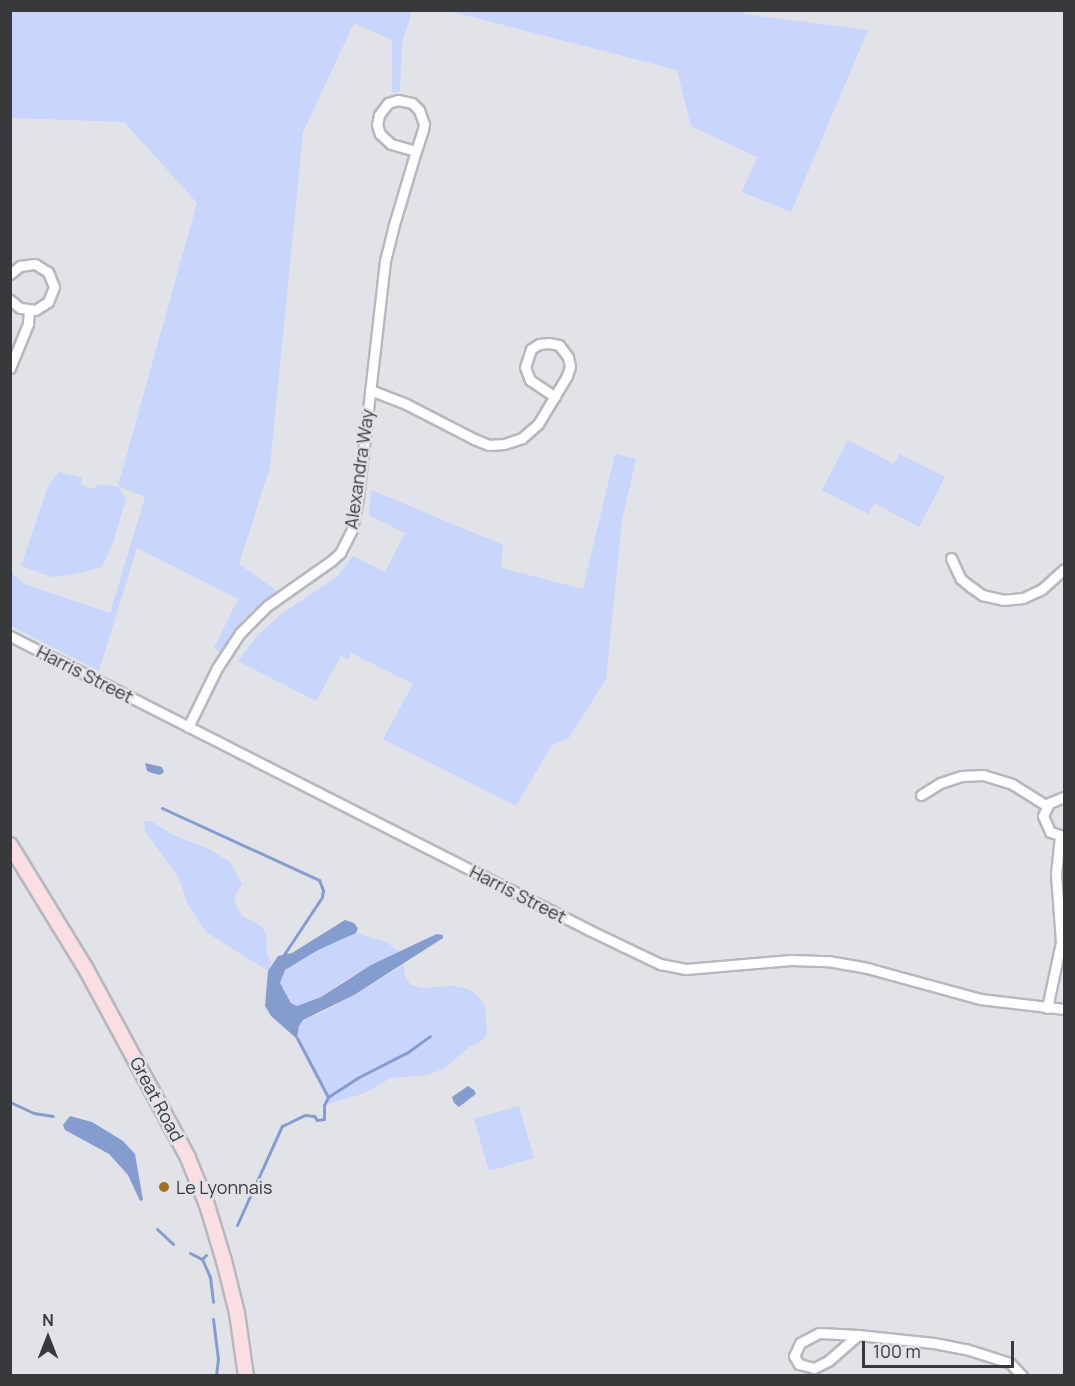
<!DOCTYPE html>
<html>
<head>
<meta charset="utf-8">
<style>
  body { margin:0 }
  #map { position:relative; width:1075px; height:1386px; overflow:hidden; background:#e1e3e9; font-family:Manrope,sans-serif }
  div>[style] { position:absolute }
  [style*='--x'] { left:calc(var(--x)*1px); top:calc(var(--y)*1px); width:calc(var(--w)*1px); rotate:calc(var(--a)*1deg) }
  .green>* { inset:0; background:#c8d5fc }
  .water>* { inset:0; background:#859dce }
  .stream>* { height:3px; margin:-1.5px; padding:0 1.5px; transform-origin:1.5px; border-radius:1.5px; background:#859dce }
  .roads { filter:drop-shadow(2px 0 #b6b8bd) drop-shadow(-2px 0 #b6b8bd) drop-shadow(0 2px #b6b8bd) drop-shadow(0 -2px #b6b8bd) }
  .street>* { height:9px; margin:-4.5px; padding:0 4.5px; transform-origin:4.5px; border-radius:4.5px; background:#fff }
  .secondary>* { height:14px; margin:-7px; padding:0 7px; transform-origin:7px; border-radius:7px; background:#fbdee4 }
  .dots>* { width:16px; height:16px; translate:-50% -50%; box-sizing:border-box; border:3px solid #e1e3e9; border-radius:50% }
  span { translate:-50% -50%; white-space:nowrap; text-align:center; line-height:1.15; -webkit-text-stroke:5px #e1e3e9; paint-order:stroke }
  .street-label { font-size:18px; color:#38393b }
  .poi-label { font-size:18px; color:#38393b }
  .left { translate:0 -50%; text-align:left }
  .frame { position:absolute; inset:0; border:12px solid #38393b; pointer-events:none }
  .north { position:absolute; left:18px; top:1308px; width:60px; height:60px; -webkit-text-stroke:4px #e1e3e9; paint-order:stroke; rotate:0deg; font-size:16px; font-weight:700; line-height:24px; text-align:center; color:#38393b }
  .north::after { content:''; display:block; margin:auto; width:21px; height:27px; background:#38393b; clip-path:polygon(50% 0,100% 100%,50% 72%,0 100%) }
  .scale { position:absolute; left:862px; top:1341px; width:152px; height:27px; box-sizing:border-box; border:3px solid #38393b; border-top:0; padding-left:8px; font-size:18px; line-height:21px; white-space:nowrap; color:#38393b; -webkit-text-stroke:4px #e1e3e9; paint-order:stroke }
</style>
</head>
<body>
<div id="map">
  <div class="green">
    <div style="clip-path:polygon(11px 11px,412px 11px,402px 43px,400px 91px,392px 93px,392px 40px,354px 23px,303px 132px,270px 467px,239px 564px,280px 593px,233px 637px,220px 653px,214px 648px,238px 599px,137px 548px,99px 671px,11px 626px,10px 571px,24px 584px,110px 613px,145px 497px,118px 486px,197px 203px,124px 122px,11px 118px)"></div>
    <div style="clip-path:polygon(745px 11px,744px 14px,868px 30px,791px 212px,742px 192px,757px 157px,691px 126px,677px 70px,449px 11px)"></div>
    <div style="clip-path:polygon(848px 440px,894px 464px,899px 454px,945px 477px,919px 527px,874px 503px,868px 514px,822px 490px)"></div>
    <div style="clip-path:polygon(615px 454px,636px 459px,622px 520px,606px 679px,568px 739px,552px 745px,516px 806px,383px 739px,413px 684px,351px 653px,349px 659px,341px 656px,316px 701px,238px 661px,257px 636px,280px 615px,338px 576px,353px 556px,385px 572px,405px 533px,369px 515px,371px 490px,503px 545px,501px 568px,583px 589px)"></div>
    <div style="clip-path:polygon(59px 472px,82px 478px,82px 485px,93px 489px,98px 484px,118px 487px,126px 499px,113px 543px,102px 567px,75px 574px,52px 577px,21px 566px,48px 486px)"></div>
    <div style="clip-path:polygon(144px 821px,151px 821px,173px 835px,207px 848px,230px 862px,242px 884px,235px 895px,235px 903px,242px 916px,261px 926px,266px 934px,267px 953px,271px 964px,268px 971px,206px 932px,188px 905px,179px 878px,145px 831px)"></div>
    <div style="clip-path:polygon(356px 933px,388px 943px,400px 953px,348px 978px,321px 997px,297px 1006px,291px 1003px,280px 983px,285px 970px,318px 950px)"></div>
    <div style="clip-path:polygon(404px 965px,405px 977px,411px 985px,422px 988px,453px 986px,468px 989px,478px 996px,485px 1006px,487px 1034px,478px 1044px,469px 1047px,444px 1069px,427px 1075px,391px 1078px,362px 1094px,324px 1105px,328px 1092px,297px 1039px,299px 1026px,303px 1020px,325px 1011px)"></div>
    <div style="clip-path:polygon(519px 1106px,534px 1158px,489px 1171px,474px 1119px)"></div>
  </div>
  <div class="water">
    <div style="clip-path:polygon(145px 763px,162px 767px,164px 772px,160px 775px,152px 773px,147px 771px)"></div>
    <div style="clip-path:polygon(345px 920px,354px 923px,358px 928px,356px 933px,318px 950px,285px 970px,280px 983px,291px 1003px,297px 1006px,321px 997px,371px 965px,428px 938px,437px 934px,443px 935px,443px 938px,354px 995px,303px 1020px,299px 1026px,297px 1039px,271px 1016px,265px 1006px,268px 971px,278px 956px,292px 953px)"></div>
    <div style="clip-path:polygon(468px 1086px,474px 1090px,476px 1094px,459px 1107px,454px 1103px,452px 1097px)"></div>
    <div style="clip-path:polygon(70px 1116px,92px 1122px,123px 1141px,135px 1154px,143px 1200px,140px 1201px,128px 1175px,109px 1154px,65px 1130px,63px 1125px)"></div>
  </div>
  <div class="stream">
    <div style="--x:162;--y:808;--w:173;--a:24.6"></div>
    <div style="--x:319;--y:880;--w:11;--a:68"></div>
    <div style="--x:323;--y:890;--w:7;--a:98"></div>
    <div style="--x:322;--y:897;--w:71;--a:123.5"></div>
    <div style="--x:297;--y:1038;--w:67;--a:62.3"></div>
    <div style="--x:10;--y:1102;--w:26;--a:25"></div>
    <div style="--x:34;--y:1113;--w:19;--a:9"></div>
    <div style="--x:237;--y:1225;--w:109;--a:-65.6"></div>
    <div style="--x:282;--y:1126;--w:25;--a:-26"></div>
    <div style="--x:305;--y:1115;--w:9;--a:6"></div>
    <div style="--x:314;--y:1116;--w:5;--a:53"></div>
    <div style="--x:317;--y:1120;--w:7;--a:-8"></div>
    <div style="--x:324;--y:1119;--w:14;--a:-90"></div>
    <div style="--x:324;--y:1105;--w:9;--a:-63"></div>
    <div style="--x:328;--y:1097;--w:35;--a:-33"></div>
    <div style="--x:357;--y:1078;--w:57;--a:-27"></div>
    <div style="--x:408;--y:1052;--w:27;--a:-36"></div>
    <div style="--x:157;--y:1229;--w:22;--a:43"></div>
    <div style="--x:190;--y:1253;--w:13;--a:27"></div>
    <div style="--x:206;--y:1255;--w:6;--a:135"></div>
    <div style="--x:202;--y:1259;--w:20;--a:66"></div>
    <div style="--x:210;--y:1277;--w:25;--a:83"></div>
    <div style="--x:213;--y:1319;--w:40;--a:82.9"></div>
    <div style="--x:218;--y:1359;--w:17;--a:97"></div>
  </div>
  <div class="roads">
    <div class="street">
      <div style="--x:10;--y:274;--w:13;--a:-39"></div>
      <div style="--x:20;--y:266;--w:15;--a:-8"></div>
      <div style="--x:35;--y:264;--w:15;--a:32"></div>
      <div style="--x:48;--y:272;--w:16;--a:68"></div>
      <div style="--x:54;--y:287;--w:16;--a:112"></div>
      <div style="--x:48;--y:302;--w:15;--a:148"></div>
      <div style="--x:35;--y:310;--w:15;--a:-172"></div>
      <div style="--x:20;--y:308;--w:13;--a:-141"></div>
      <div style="--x:10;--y:368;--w:48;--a:-67.8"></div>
      <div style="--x:28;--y:324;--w:14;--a:-86"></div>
      <div style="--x:370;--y:390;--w:39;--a:21"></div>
      <div style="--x:406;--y:404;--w:76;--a:27.2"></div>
      <div style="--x:474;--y:439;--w:16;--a:22"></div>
      <div style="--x:489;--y:445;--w:15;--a:-4"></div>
      <div style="--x:504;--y:444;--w:19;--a:-18"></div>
      <div style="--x:522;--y:438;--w:21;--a:-41"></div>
      <div style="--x:538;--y:424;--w:56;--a:-58.9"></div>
      <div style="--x:567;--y:376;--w:10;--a:-73"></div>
      <div style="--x:570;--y:366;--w:9;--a:-103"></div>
      <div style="--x:568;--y:357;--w:15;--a:-127"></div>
      <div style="--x:559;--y:345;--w:10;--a:-169"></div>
      <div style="--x:549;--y:343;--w:10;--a:174"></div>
      <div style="--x:539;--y:344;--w:9;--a:148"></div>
      <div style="--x:531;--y:349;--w:19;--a:108"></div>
      <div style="--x:525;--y:367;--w:14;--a:69"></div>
      <div style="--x:530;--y:380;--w:30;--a:34"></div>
      <div style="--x:951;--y:558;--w:23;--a:65"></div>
      <div style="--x:961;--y:579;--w:13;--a:39"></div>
      <div style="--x:971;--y:587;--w:14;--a:36"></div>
      <div style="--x:982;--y:595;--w:22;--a:13"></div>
      <div style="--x:1003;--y:600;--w:20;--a:-6"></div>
      <div style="--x:1023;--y:598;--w:21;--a:-25"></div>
      <div style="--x:1042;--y:589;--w:30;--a:-42"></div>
      <div style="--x:10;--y:636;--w:649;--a:26.92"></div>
      <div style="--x:589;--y:930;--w:79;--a:25.6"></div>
      <div style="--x:660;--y:964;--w:26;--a:11"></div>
      <div style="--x:686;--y:969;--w:105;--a:-4.9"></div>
      <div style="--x:791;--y:960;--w:37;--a:2"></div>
      <div style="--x:828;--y:961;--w:40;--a:10"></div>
      <div style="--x:867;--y:968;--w:117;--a:15.3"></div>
      <div style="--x:980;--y:999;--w:85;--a:6.8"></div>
      <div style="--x:188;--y:727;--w:66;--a:-63.8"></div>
      <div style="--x:217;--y:668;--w:42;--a:-56.7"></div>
      <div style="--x:240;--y:633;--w:38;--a:-45"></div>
      <div style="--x:267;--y:606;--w:78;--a:-35.1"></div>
      <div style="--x:331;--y:561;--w:12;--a:-42"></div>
      <div style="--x:340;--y:553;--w:27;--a:-63"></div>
      <div style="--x:352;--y:529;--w:32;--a:-79"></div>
      <div style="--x:358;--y:498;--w:239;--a:-83.5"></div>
      <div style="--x:385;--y:261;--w:34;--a:-76"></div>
      <div style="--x:393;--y:228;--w:80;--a:-73.4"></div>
      <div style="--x:416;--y:151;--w:23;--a:-72"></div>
      <div style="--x:423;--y:129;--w:5;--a:-79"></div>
      <div style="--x:424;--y:124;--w:15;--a:-110"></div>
      <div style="--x:419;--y:110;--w:10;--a:-135"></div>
      <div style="--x:412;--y:103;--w:14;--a:-168"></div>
      <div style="--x:398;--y:100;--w:10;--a:163"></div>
      <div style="--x:388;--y:103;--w:15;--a:127"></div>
      <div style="--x:379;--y:115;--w:10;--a:101"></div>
      <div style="--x:377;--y:125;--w:9;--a:72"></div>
      <div style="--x:380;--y:134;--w:15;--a:42"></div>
      <div style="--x:391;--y:144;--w:26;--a:16"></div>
      <div style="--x:921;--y:795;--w:22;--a:-32"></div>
      <div style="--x:940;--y:783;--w:23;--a:-18"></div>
      <div style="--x:962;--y:776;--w:21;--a:-3"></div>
      <div style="--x:983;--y:775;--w:30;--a:17"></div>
      <div style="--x:1012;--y:784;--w:40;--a:32"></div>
      <div style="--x:1064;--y:797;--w:16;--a:158"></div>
      <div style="--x:1049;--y:803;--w:14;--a:115"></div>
      <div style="--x:1043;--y:816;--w:17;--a:66"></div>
      <div style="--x:1050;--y:832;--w:15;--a:16"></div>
      <div style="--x:1047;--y:1008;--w:67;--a:-78"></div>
      <div style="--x:1061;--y:942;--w:68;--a:-94.2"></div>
      <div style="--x:1056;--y:874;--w:38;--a:-84"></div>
      <div style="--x:858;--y:1335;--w:40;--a:139"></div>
      <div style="--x:828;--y:1361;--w:16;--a:153"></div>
      <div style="--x:814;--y:1368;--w:16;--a:-165"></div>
      <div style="--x:799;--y:1364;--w:9;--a:-122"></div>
      <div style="--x:794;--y:1356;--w:14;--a:-65"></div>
      <div style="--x:800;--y:1343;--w:21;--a:-28"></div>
      <div style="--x:819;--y:1333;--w:39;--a:3"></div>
      <div style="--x:858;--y:1335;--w:76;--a:6"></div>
      <div style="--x:934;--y:1343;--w:33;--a:11"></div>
      <div style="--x:966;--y:1349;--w:46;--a:17.7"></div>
      <div style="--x:1010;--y:1363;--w:18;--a:47"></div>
    </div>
    <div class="secondary">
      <div style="--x:10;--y:845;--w:145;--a:58.5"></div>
      <div style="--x:86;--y:969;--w:215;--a:61.6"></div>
      <div style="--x:188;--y:1158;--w:51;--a:68"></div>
      <div style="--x:207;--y:1205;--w:59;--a:73.1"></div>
      <div style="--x:224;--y:1261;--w:54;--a:76"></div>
      <div style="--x:237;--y:1313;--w:64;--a:81.9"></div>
    </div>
  </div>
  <div class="dots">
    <div style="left:164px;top:1187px;background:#9b731f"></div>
  </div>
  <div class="street-label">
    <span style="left:359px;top:469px;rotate:-82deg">Alexandra Way</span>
    <span style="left:85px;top:674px;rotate:27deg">Harris Street</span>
    <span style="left:518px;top:894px;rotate:27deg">Harris Street</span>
    <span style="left:157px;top:1099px;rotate:62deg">Great Road</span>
  </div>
  <div class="poi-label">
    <span class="left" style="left:176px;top:1187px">Le Lyonnais</span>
  </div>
  <div class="frame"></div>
  <div class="north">N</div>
  <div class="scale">100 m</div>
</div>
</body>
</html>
